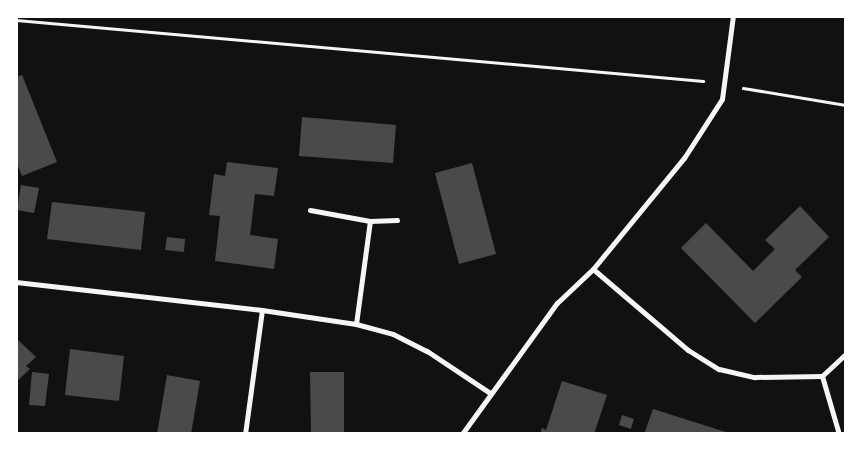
<!DOCTYPE html>
<html>
<head>
<meta charset="utf-8">
<style>
  body { margin:0 }
  #map { position:relative; width:862px; height:450px; overflow:hidden; background:#111; font-family:"Fira Sans",sans-serif }
  div>[style] { position:absolute }
  [style*='--x'] { left:calc(var(--x)*1px); top:calc(var(--y)*1px); width:calc(var(--w)*1px); rotate:calc(var(--a)*1deg) }
  .building>* { inset:0; background:#4a4a4a }
  .path>* { height:3px; margin:-1.5px; padding:0 1.5px; transform-origin:1.5px; border-radius:1.5px; background:#f5f5f5 }
  .minor>* { height:5px; margin:-2.5px; padding:0 2.5px; transform-origin:2.5px; border-radius:2.5px; background:#f5f5f5 }
  span { translate:-50% -50%; white-space:nowrap; text-align:center; line-height:1.15; -webkit-text-stroke:5px #fff; paint-order:stroke }
  .frame { position:absolute; inset:0; border:18px solid #fff; pointer-events:none }
</style>
</head>
<body>
<div id="map">
  <div class="building">
    <div style="clip-path:polygon(22px 75px,57px 162px,22px 176px,16px 161px,16px 77px)"></div>
    <div style="clip-path:polygon(302px 117px,396px 125px,393px 163px,299px 156px)"></div>
    <div style="clip-path:polygon(227px 162px,278px 168px,274px 196px,255px 194px,250px 235px,278px 239px,274px 269px,215px 261px,220px 216px,209px 215px,214px 174px,225px 176px)"></div>
    <div style="clip-path:polygon(472px 163px,496px 254px,459px 264px,435px 173px)"></div>
    <div style="clip-path:polygon(21px 185px,39px 188px,34px 213px,17px 210px)"></div>
    <div style="clip-path:polygon(52px 202px,145px 212px,141px 250px,47px 239px)"></div>
    <div style="clip-path:polygon(800px 206px,829px 237px,795px 270px,802px 277px,755px 323px,681px 248px,706px 223px,753px 271px,775px 249px,765px 240px)"></div>
    <div style="clip-path:polygon(167px 237px,185px 239px,184px 252px,165px 250px)"></div>
    <div style="clip-path:polygon(16px 338px,36px 357px,26px 366px,30px 369px,16px 382px)"></div>
    <div style="clip-path:polygon(70px 349px,124px 356px,119px 401px,65px 395px)"></div>
    <div style="clip-path:polygon(32px 372px,49px 374px,45px 406px,29px 405px)"></div>
    <div style="clip-path:polygon(310px 372px,344px 372px,344px 434px,311px 434px)"></div>
    <div style="clip-path:polygon(167px 375px,200px 381px,191px 434px,157px 434px)"></div>
    <div style="clip-path:polygon(562px 381px,607px 395px,594px 434px,540px 434px,542px 428px,546px 430px)"></div>
    <div style="clip-path:polygon(653px 409px,729px 433px,729px 434px,644px 434px)"></div>
    <div style="clip-path:polygon(622px 415px,634px 419px,631px 429px,619px 425px)"></div>
  </div>
  <div class="path">
    <div style="--x:16;--y:20;--w:690;--a:5.07"></div>
    <div style="--x:743;--y:88;--w:104;--a:9.4"></div>
  </div>
  <div class="minor">
    <div style="--x:310;--y:210;--w:61;--a:10.4"></div>
    <div style="--x:370;--y:221;--w:27;--a:-2"></div>
    <div style="--x:593;--y:269;--w:125;--a:40.5"></div>
    <div style="--x:688;--y:350;--w:36;--a:32"></div>
    <div style="--x:719;--y:369;--w:37;--a:13"></div>
    <div style="--x:755;--y:377;--w:67;--a:-0.9"></div>
    <div style="--x:822;--y:376;--w:33;--a:-43"></div>
    <div style="--x:16;--y:282;--w:248;--a:6.5"></div>
    <div style="--x:262;--y:310;--w:95;--a:8.5"></div>
    <div style="--x:356;--y:324;--w:38;--a:15"></div>
    <div style="--x:393;--y:334;--w:38;--a:27"></div>
    <div style="--x:427;--y:351;--w:76;--a:33.7"></div>
    <div style="--x:356;--y:324;--w:104;--a:-82.3"></div>
    <div style="--x:822;--y:376;--w:60;--a:73.7"></div>
    <div style="--x:245;--y:434;--w:125;--a:-82.2"></div>
    <div style="--x:462;--y:434;--w:162;--a:-54.1"></div>
    <div style="--x:557;--y:303;--w:50;--a:-43.4"></div>
    <div style="--x:593;--y:269;--w:144;--a:-50.7"></div>
    <div style="--x:684;--y:158;--w:70;--a:-57.2"></div>
    <div style="--x:722;--y:99;--w:84;--a:-82.5"></div>
  </div>
  <div class="frame"></div>
</div>
</body>
</html>
